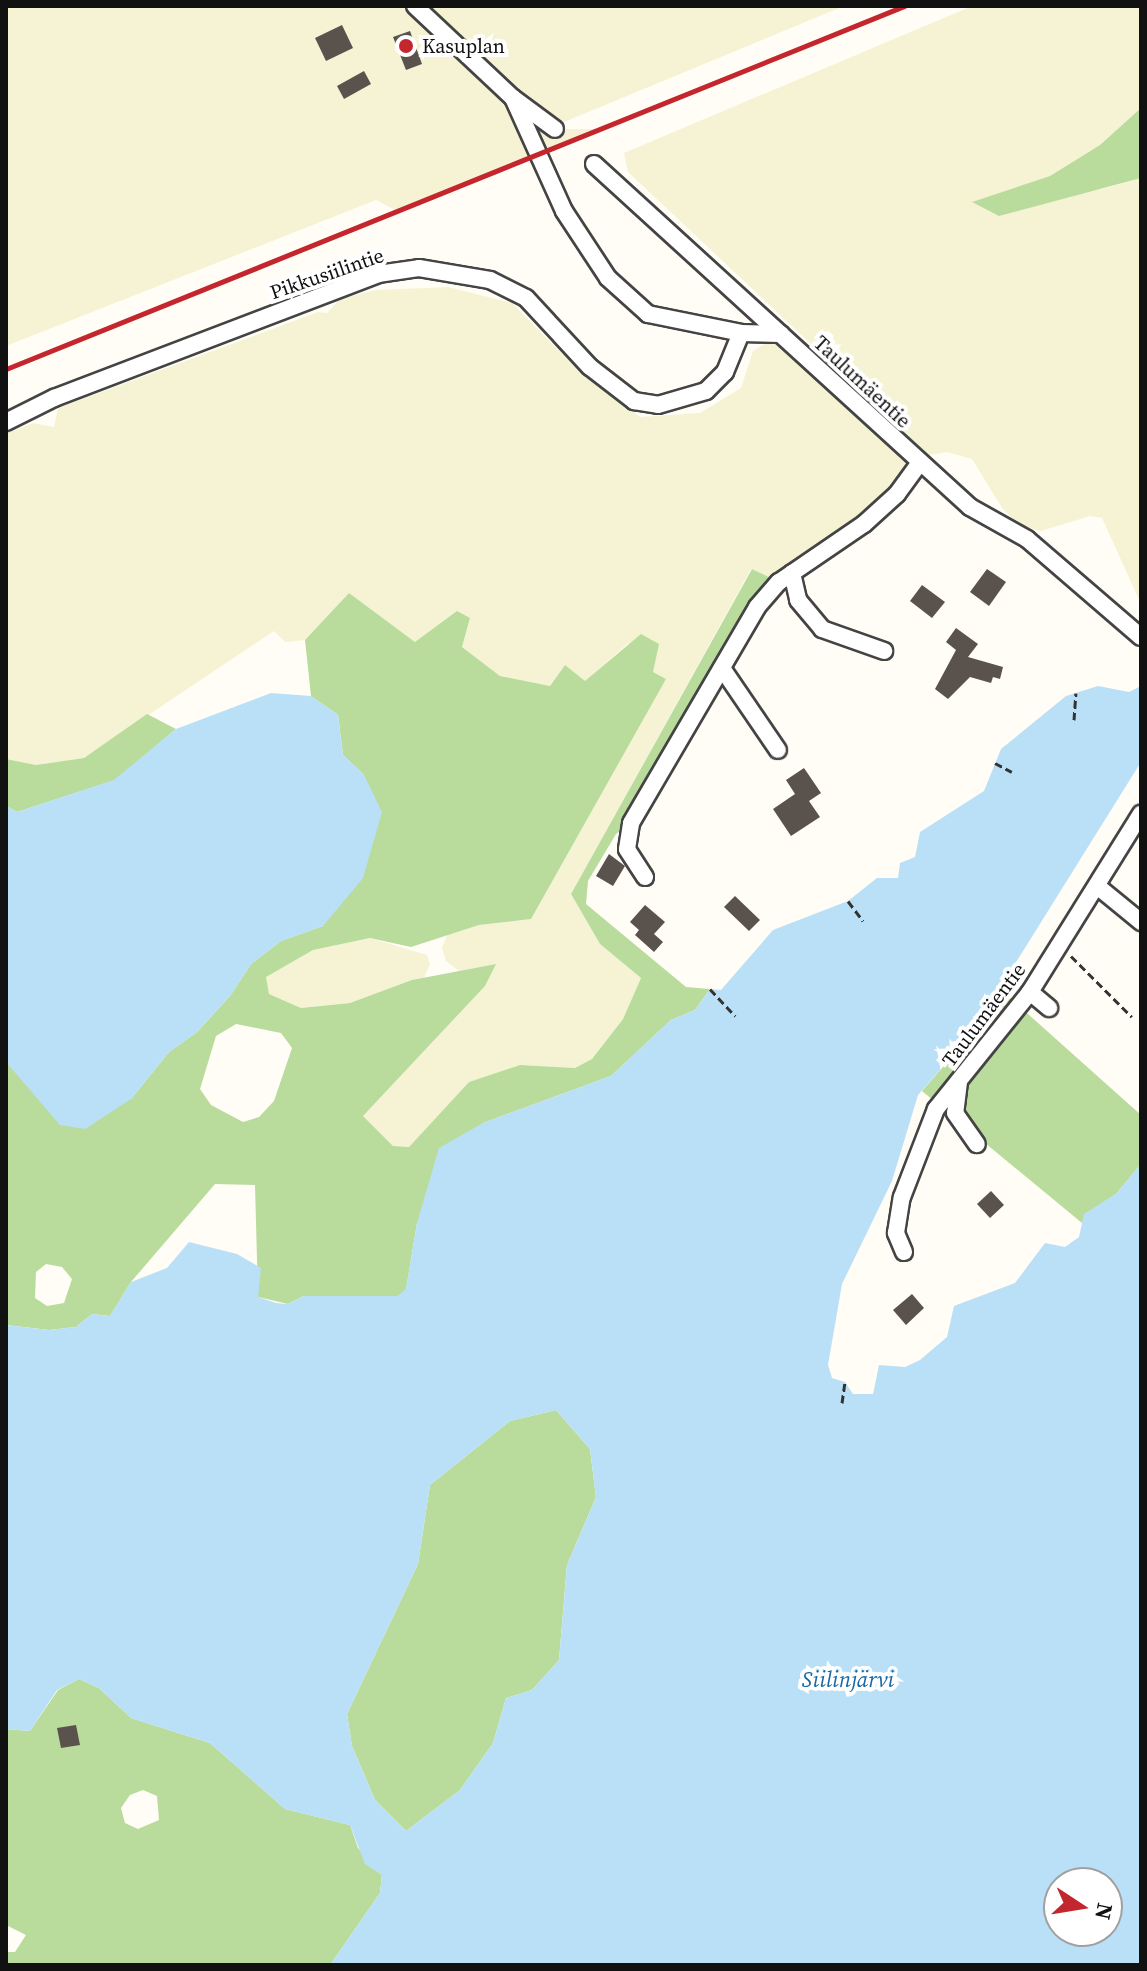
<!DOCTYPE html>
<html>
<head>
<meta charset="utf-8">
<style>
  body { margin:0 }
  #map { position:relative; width:1147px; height:1971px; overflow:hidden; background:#fffdf5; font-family:"Source Serif 4",serif }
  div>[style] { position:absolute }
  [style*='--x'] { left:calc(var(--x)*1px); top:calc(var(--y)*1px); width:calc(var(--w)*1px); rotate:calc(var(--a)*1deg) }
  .farmland>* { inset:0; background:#f6f3d4 }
  .forest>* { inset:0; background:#b9dc9c }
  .water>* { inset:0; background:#b9e0f7 }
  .building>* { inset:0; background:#5a524d }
  .path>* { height:3px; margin-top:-1.5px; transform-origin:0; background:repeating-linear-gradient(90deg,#333 0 8px,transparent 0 12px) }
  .roads { filter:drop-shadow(2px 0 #444) drop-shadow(-2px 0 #444) drop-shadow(0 2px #444) drop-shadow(0 -2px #444) }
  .street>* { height:16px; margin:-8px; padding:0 8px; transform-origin:8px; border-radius:8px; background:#fff }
  .rail>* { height:5px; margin:-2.5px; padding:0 2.5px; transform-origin:2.5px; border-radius:2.5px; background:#c4262e }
  .dots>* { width:22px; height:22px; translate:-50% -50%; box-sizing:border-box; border:4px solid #fff; border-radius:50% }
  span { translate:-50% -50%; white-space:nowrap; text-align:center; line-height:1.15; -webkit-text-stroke:8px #fff; paint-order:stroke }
  .poi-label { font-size:20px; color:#111 }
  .left { translate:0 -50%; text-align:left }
  .street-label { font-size:20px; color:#111 }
  .water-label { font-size:22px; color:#1768a6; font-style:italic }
  .frame { position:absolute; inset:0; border:8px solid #111; pointer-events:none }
  .north { position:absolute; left:1043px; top:1867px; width:80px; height:80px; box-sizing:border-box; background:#fff; border:2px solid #a0a0a0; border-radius:50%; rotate:102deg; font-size:22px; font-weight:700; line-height:32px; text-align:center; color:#111 }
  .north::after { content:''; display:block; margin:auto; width:28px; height:36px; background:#c4262e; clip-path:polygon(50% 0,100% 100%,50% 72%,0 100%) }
</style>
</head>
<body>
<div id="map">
  <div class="farmland">
    <div style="clip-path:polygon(6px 6px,844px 6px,564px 122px,518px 101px,555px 129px,601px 129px,395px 210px,376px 200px,6px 346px)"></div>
    <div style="clip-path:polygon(972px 6px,1141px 6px,1141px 108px,1100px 145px,1050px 176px,973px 202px,1103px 189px,1141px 178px,1141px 604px,1102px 518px,1090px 516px,1041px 531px,1019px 525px,1002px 508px,972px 459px,947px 452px,929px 455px,628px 172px,624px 153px)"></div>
    <div style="clip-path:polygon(448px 287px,512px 303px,572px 364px,640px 417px,700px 413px,741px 388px,753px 351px,781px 334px,920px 462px,897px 494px,779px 582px,751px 569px,571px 894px,600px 944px,641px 978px,623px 1019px,592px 1059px,575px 1068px,520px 1065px,469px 1082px,409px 1147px,393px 1146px,363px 1116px,485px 986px,495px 965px,459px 971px,446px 961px,442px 948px,447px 935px,479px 925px,531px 919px,665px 679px,653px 672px,628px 643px,585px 682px,565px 665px,550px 686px,500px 676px,462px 647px,470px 619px,415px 642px,349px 593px,305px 640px,285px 642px,274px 631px,84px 758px,36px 765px,6px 759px,6px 434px,33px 423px,54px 427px,58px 408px,318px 312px,327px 313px,340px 299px,376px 290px)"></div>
    <div style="clip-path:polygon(370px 938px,427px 955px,430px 964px,424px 978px,350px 1003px,301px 1008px,269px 994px,265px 977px,313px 950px)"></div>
  </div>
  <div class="forest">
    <div style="clip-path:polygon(1141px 108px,1141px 178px,999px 216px,972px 202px,1050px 176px,1100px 145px)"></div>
    <div style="clip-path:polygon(evenodd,752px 569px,779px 582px,631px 823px,616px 834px,588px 881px,586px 904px,686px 987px,710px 989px,695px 1010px,671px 1020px,611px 1076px,483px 1123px,417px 1223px,406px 1290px,398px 1296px,304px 1296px,288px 1304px,258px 1297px,255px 1185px,215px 1184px,131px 1282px,110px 1316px,92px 1314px,76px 1327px,49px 1330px,6px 1325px,6px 1062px,131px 1099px,169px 1052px,197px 1032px,230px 996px,251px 964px,281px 941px,323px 926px,364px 775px,343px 755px,338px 715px,311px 696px,305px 640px,349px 593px,415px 642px,457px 611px,470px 618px,462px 647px,500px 676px,550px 686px,565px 665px,585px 681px,641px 634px,659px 644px,653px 672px,666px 679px,531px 919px,479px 925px,411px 947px,370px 938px,313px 950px,266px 977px,269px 994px,301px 1008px,350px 1003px,412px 980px,496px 964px,485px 986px,363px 1116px,393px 1146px,409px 1147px,469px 1082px,520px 1065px,575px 1068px,592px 1059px,623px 1019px,641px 978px,600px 944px,571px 894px,752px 569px,236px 1024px,281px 1033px,292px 1048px,274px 1101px,259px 1117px,243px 1122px,211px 1105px,200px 1089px,216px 1036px,236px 1024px,752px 569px,46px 1264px,62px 1267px,72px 1279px,64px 1303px,47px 1306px,35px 1298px,36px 1272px,46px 1264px)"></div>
    <div style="clip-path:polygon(147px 714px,176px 729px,115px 780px,17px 812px,6px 806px,6px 759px,36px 765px,84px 758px)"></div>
    <div style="clip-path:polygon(1000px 989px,1141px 1115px,1141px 1164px,1116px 1194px,1085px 1214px,1082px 1223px,922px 1091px,970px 1036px)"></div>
    <div style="clip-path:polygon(556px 1410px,590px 1449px,596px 1497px,567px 1565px,559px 1660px,532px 1690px,506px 1698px,493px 1743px,460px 1790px,406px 1831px,375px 1800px,352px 1746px,347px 1714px,418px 1564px,430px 1485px,510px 1421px)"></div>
    <div style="clip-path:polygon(evenodd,79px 1679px,99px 1688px,131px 1718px,210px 1743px,285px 1809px,350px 1825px,358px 1848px,382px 1875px,380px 1893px,330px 1965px,6px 1965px,6px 1952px,15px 1952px,26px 1935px,6px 1925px,6px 1729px,30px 1731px,58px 1690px,79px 1679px,143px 1790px,157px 1796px,159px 1820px,138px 1829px,125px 1823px,121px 1808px,130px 1795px,143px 1790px)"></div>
  </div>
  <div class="water">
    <div style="clip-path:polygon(evenodd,1098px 686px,1129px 692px,1141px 686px,1141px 762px,970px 1036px,918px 1095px,892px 1181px,842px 1284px,828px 1365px,832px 1378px,845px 1382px,853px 1394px,873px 1394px,879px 1365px,905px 1367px,920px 1360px,947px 1337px,954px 1306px,1015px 1283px,1045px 1243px,1065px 1247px,1079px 1237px,1084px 1214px,1116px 1194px,1141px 1164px,1141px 1965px,330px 1965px,380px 1893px,382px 1875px,365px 1864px,350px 1825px,285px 1809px,210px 1743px,131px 1718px,99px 1688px,79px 1679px,57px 1690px,30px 1731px,6px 1729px,6px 1325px,49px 1330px,76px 1327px,92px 1314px,110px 1316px,131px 1282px,167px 1268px,189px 1242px,237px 1254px,261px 1268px,258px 1297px,276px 1303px,288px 1304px,304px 1296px,398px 1296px,406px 1289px,417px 1223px,439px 1148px,483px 1123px,611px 1076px,671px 1020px,695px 1010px,710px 989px,721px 990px,773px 930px,848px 901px,877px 878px,898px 878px,900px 863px,915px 857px,920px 832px,984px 791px,1001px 749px,1066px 696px,1098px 686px,556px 1410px,590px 1449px,596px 1497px,567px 1565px,559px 1660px,532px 1690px,506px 1698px,493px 1743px,460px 1790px,406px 1831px,375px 1800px,352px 1746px,347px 1714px,418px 1564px,430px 1485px,510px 1421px,556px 1410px,1098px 686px,1059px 1883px,1107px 1883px,1107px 1931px,1059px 1931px,1059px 1883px)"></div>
    <div style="clip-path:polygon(271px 693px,311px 696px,338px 715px,343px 755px,364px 775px,382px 812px,363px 878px,323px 926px,281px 941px,251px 964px,230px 996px,197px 1032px,169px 1052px,131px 1099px,85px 1129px,60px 1125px,6px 1062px,6px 806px,17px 812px,114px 780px,176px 729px)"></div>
  </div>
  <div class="building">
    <div style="clip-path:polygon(342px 25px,353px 48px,326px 61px,315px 38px)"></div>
    <div style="clip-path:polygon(410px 31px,422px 64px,406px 70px,393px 37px)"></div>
    <div style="clip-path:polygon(364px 71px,371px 84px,344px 99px,337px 86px)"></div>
    <div style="clip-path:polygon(987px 569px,1006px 582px,989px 606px,970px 592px)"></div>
    <div style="clip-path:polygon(922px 585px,945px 602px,932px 618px,910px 601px)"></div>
    <div style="clip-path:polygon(956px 628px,978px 644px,968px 657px,1003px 667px,1000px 679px,993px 677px,991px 683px,970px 677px,948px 699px,935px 689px,956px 650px,946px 642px)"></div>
    <div style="clip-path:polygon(804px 768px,821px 793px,809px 801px,820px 817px,791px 836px,773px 809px,795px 794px,786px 780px)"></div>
    <div style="clip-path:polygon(609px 854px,625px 866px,613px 886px,596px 876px)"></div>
    <div style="clip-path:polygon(735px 896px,760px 920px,749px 931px,724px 907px)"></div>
    <div style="clip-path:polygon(645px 905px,665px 922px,654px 934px,663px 942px,654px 952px,635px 935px,639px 930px,630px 922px)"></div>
    <div style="clip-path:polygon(991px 1191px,1004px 1205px,990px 1218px,977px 1204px)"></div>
    <div style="clip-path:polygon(912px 1294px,924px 1308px,906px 1325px,893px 1310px)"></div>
    <div style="clip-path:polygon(76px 1725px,80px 1745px,61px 1748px,57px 1728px)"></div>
  </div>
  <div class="path">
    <div style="--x:1074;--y:720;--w:27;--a:-86"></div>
    <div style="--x:995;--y:763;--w:19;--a:28"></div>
    <div style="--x:848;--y:901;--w:25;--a:53"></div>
    <div style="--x:1071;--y:956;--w:86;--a:45"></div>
    <div style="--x:710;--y:989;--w:37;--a:47"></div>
    <div style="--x:842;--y:1403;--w:21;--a:-82"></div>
  </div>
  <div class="roads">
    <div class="street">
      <div style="--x:415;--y:6;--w:134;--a:43.2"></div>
      <div style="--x:513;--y:98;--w:52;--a:36.4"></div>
      <div style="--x:513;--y:98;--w:124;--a:65.7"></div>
      <div style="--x:564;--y:211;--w:80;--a:56.7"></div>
      <div style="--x:608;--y:278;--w:54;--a:42"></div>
      <div style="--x:648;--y:314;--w:95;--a:11.5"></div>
      <div style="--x:741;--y:333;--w:40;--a:1.4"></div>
      <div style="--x:594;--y:164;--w:509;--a:42.37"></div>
      <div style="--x:970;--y:507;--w:65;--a:29.3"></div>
      <div style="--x:1027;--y:539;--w:150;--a:40.7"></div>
      <div style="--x:6;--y:422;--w:54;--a:-26.6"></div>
      <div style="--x:54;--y:398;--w:347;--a:-20.9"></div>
      <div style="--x:378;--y:274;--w:41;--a:-8.3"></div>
      <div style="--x:419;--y:268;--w:72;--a:9.6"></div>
      <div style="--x:490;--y:280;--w:40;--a:26.6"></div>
      <div style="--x:526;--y:298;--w:94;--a:47.2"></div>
      <div style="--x:590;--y:367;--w:56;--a:37.7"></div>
      <div style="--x:634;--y:401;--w:24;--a:9"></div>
      <div style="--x:658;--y:405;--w:50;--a:-16.3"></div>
      <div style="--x:706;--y:391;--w:27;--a:-45"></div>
      <div style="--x:725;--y:372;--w:42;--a:-67.7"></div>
      <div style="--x:792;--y:573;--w:28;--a:77"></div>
      <div style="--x:798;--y:600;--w:38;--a:50"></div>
      <div style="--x:822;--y:629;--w:66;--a:19.5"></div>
      <div style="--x:722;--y:668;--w:99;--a:55.7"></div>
      <div style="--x:645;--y:877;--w:33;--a:-123"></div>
      <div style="--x:627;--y:849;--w:26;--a:-81"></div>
      <div style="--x:631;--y:823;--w:250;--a:-59.7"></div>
      <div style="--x:757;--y:607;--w:33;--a:-49"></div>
      <div style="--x:779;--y:582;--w:103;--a:-34.3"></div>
      <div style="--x:864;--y:524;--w:45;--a:-42.3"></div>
      <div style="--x:897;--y:494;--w:39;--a:-54"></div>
      <div style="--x:1097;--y:886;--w:57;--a:39.3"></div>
      <div style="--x:1030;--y:992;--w:25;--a:40"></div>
      <div style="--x:959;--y:1082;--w:31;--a:97"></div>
      <div style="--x:955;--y:1113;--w:38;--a:55"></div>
      <div style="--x:904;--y:1252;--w:21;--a:-113"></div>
      <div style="--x:896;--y:1233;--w:36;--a:-81"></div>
      <div style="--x:902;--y:1197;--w:94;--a:-68.9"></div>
      <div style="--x:936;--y:1109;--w:150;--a:-51.2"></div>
      <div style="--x:1030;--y:992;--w:210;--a:-58.1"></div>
    </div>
  </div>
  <div class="rail">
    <div style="--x:6;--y:369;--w:969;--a:-22.01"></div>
  </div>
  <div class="dots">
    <div style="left:406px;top:46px;background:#c4262e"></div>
  </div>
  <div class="poi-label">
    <span class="left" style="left:422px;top:46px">Kasuplan</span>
  </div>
  <div class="street-label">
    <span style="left:327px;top:274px;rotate:-19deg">Pikkusiilintie</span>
    <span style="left:862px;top:382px;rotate:43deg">Taulumäentie</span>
    <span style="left:984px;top:1015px;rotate:-53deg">Taulumäentie</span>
  </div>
  <div class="water-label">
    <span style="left:848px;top:1680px">Siilinjärvi</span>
  </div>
  <div class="frame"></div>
  <div class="north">N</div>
</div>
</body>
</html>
